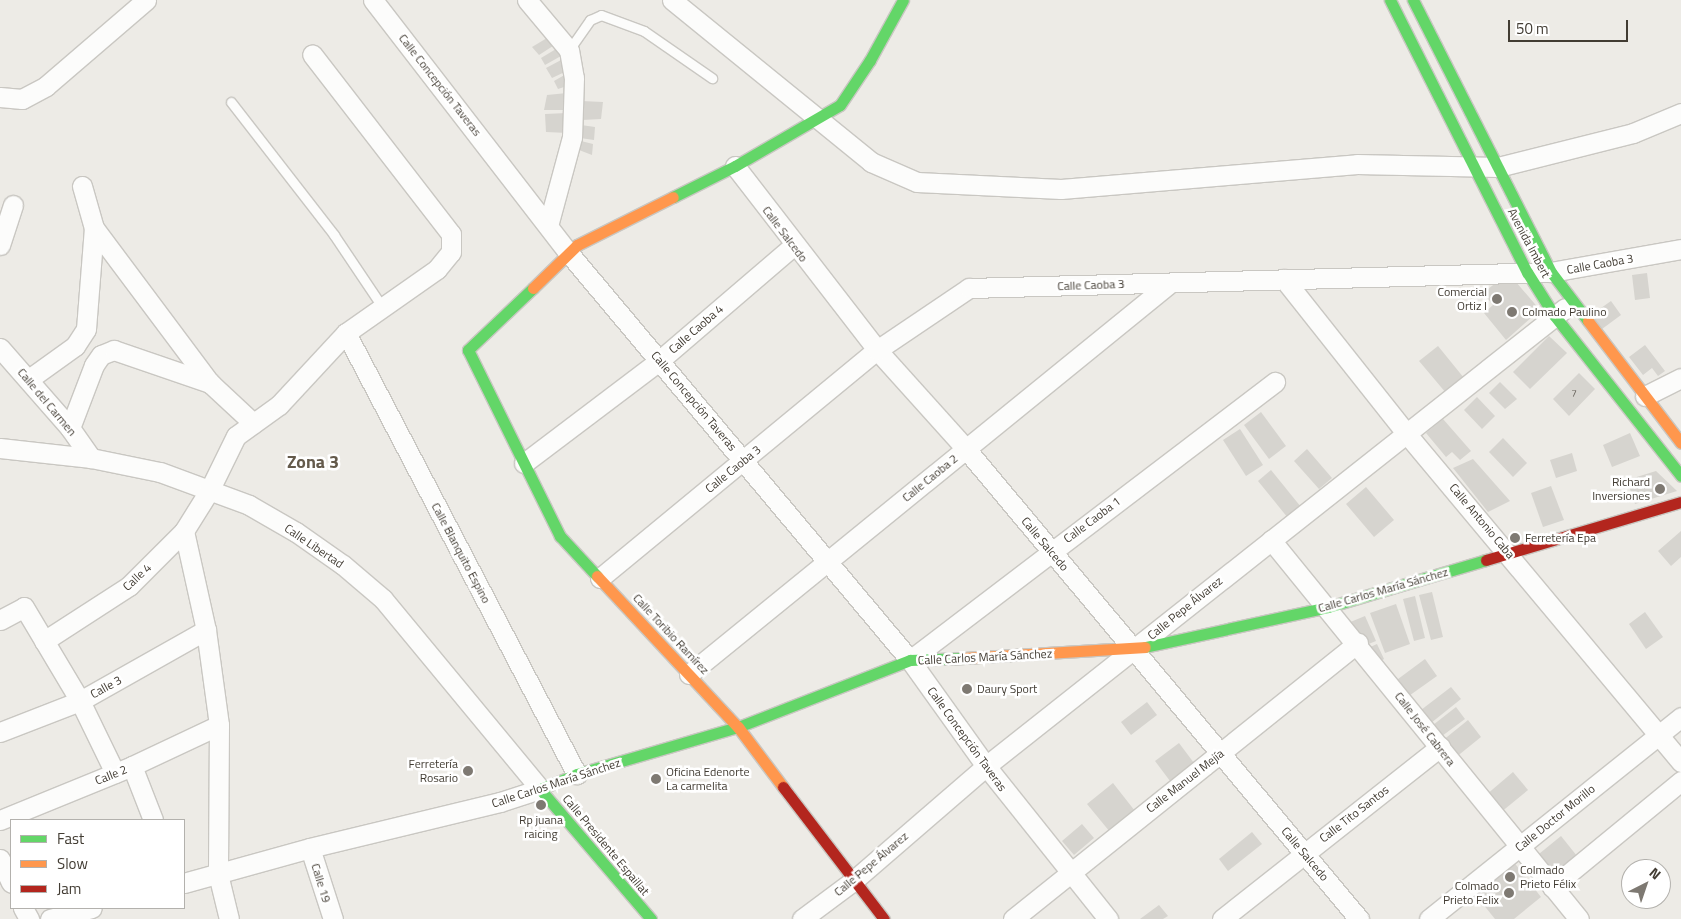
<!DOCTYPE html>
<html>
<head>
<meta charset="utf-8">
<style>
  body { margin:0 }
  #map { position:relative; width:1681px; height:919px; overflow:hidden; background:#edebe6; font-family:"Titillium Web",sans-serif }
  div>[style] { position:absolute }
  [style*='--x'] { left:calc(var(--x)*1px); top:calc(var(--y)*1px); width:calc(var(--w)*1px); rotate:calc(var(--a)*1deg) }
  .building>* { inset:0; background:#d6d4cf }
  .roads { filter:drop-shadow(1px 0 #c9c7c2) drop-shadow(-1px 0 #c9c7c2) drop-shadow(0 1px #c9c7c2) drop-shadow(0 -1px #c9c7c2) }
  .lane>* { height:9px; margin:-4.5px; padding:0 4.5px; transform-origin:4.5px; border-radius:4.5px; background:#fcfcfb }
  .street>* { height:19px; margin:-9.5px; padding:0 9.5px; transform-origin:9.5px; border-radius:9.5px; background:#fcfcfb }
  .fast>* { height:11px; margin:-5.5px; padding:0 5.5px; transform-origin:5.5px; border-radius:5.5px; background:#63d668 }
  .slow>* { height:11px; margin:-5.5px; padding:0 5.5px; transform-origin:5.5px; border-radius:5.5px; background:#ff974d }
  .jam>* { height:11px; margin:-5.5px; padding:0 5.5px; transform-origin:5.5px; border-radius:5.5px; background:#b3261e }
  .dots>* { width:14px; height:14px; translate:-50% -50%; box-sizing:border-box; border:2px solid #fff; border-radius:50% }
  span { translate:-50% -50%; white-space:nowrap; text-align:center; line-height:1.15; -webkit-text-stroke:5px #fff; paint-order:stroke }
  .number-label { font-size:10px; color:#68635b }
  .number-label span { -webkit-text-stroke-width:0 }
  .street-label { font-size:12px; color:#423c33 }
  .poi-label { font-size:12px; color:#423c33 }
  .right { translate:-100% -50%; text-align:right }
  .left { translate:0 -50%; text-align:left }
  .district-label { font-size:18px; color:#645a4b; font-weight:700 }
  .legend { position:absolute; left:10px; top:819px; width:175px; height:90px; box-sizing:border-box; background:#fff; border:1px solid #b3b1ad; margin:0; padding:6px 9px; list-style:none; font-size:15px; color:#423c33 }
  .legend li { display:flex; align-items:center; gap:10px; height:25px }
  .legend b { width:25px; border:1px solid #b3b1ad }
  .north { position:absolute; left:1621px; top:859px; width:50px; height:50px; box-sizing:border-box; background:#fff; border:1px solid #b3b1ad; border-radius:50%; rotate:41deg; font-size:14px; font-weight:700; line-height:20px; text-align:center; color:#423c33 }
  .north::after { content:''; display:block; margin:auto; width:18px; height:22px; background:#7e7972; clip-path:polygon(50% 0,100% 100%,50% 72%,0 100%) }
  .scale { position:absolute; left:1508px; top:20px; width:120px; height:22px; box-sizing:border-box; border:2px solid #423c33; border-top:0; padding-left:6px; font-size:15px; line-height:18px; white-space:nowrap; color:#423c33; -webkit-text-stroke:4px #fff; paint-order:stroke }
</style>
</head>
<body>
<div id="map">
  <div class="building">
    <div style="clip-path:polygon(547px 38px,553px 46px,539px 55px,532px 47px)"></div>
    <div style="clip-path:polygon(556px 49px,561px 56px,545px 65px,541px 58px)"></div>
    <div style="clip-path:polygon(563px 59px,569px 70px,552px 78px,546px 68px)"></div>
    <div style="clip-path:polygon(568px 73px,573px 84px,558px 89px,554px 81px)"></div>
    <div style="clip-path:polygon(567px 93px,568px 110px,544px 110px,547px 95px)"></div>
    <div style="clip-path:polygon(581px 101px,603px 102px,601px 119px,582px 120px)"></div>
    <div style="clip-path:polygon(567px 113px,568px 133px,546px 132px,545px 114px)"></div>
    <div style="clip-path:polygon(581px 125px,595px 127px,594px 140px,580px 138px)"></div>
    <div style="clip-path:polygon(581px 141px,593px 144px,592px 155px,579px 150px)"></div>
    <div style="clip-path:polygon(1647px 273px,1650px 298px,1635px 300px,1632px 275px)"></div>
    <div style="clip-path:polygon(1502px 278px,1516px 282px,1540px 310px,1506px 340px,1484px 313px,1493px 305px,1483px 293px)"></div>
    <div style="clip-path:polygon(1611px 301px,1621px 315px,1602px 329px,1591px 315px)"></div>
    <div style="clip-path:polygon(1549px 336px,1567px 353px,1530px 389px,1513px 372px)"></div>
    <div style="clip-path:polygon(1645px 345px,1665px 371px,1658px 376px,1652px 368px,1643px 375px,1629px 357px)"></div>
    <div style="clip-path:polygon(1438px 346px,1464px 378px,1446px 393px,1419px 361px)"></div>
    <div style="clip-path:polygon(1579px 373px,1595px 389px,1569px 416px,1553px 399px)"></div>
    <div style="clip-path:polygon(1500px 382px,1517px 399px,1505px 409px,1489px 393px)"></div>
    <div style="clip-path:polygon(1477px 397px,1495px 416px,1482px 429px,1464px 410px)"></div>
    <div style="clip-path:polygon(1261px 412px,1286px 446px,1269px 459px,1244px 425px)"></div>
    <div style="clip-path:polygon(1443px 419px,1471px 451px,1460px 460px,1452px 452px,1446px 457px,1426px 433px)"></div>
    <div style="clip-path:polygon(1240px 429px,1263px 465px,1246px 476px,1223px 440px)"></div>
    <div style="clip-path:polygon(1630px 433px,1640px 456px,1612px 467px,1603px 445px)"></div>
    <div style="clip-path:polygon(1503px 438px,1527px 463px,1513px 477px,1489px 452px)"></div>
    <div style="clip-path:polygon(1307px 449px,1332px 478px,1319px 489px,1294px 461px)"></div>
    <div style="clip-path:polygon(1572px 453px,1577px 471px,1556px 478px,1550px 460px)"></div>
    <div style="clip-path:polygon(1473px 459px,1510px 501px,1488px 512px,1453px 468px)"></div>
    <div style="clip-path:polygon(1271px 470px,1301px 507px,1288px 518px,1258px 481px)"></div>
    <div style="clip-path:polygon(1656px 471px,1677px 491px,1635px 504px,1627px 480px)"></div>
    <div style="clip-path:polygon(1551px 486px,1564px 520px,1543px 527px,1531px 493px)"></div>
    <div style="clip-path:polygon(1366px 487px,1394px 520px,1374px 537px,1346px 504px)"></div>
    <div style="clip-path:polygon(1681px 531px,1681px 557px,1671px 566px,1658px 551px)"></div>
    <div style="clip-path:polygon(1432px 592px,1443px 637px,1431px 640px,1419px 595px)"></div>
    <div style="clip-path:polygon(1415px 596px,1425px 638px,1414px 641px,1403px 599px)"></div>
    <div style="clip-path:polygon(1396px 604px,1410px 644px,1385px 653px,1370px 613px)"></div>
    <div style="clip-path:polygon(1645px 612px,1663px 637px,1646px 649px,1629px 624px)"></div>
    <div style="clip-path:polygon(1365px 616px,1376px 641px,1366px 645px,1348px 623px)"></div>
    <div style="clip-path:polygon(1377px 644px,1384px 659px,1379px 662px,1368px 648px)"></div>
    <div style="clip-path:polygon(1425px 659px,1437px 676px,1406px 698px,1394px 682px)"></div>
    <div style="clip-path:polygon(1451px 687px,1461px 699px,1431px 723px,1421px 710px)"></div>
    <div style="clip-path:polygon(1147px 702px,1157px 715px,1131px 735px,1121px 722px)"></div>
    <div style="clip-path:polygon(1456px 707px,1465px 719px,1442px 736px,1433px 725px)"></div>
    <div style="clip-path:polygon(1468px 720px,1481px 737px,1455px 758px,1442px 741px)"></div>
    <div style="clip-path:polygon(1179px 743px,1194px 763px,1170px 781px,1155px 761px)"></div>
    <div style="clip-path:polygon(1513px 772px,1528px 790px,1500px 813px,1486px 795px)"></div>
    <div style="clip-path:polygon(1113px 783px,1135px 811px,1110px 832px,1087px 804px)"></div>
    <div style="clip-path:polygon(1082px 824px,1094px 838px,1074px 855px,1062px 841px)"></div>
    <div style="clip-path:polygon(1252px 832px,1262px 844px,1228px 871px,1219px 859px)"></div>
    <div style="clip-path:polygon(1561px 836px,1577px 856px,1550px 877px,1534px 858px)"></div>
    <div style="clip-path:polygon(1513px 861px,1541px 897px,1514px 919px,1495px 919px,1474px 893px)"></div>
    <div style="clip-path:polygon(1159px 905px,1168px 916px,1163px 919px,1140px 919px)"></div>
  </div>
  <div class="roads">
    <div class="lane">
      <div style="--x:569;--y:50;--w:37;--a:-55"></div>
      <div style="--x:590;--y:20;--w:12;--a:-24"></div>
      <div style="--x:601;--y:15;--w:46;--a:20.4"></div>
      <div style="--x:644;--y:31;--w:83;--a:34.7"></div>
      <div style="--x:231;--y:102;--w:168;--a:52.2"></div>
      <div style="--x:334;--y:235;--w:88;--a:56.1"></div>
    </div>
    <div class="street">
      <div style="--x:373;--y:0;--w:317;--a:52.3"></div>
      <div style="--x:567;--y:251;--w:534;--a:50.02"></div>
      <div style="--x:910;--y:660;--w:130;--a:54.4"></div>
      <div style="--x:986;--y:766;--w:196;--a:51.4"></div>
      <div style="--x:527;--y:0;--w:65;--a:50"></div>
      <div style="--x:569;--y:50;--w:28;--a:80"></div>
      <div style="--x:574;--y:78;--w:59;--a:91.9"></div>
      <div style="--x:572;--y:137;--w:92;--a:105.1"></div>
      <div style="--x:672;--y:0;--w:257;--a:39.1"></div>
      <div style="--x:871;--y:162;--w:50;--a:23.5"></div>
      <div style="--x:917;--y:182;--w:144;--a:2.8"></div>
      <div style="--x:1061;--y:189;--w:297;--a:-4.8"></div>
      <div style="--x:1357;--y:164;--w:141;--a:1.2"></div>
      <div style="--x:1498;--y:167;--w:139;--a:-14.1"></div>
      <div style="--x:1633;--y:133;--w:52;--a:-22.6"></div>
      <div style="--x:0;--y:97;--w:22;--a:5"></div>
      <div style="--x:22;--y:99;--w:27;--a:-28"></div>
      <div style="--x:46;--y:86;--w:132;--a:-40.7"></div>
      <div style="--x:735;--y:166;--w:232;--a:52.3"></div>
      <div style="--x:877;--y:350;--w:133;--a:48"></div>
      <div style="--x:966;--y:449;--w:613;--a:50.1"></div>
      <div style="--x:82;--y:186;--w:44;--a:74.1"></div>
      <div style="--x:94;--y:228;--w:194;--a:53.2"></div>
      <div style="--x:210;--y:383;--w:59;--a:42.9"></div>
      <div style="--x:0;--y:245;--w:42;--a:-72"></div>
      <div style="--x:1284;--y:279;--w:196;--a:51.6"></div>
      <div style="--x:1406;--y:433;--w:429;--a:50.1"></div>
      <div style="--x:346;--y:333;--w:498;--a:62.4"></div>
      <div style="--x:0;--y:348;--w:106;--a:48.8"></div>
      <div style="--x:70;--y:428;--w:37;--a:55"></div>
      <div style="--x:29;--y:379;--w:57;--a:-35.7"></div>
      <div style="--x:75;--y:346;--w:20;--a:-57"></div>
      <div style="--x:86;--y:329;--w:101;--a:-85.5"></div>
      <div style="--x:1645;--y:396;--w:40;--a:-26.6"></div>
      <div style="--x:70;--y:428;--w:67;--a:-69.1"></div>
      <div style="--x:94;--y:365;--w:12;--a:-55"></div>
      <div style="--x:101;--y:355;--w:14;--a:-21"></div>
      <div style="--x:114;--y:350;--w:102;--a:19"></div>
      <div style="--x:0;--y:448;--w:92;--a:6.3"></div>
      <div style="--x:91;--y:458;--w:70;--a:11.5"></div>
      <div style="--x:160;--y:472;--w:95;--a:20.3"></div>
      <div style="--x:249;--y:505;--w:54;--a:29.9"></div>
      <div style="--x:296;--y:532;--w:57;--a:35.1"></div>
      <div style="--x:343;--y:565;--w:52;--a:40.4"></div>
      <div style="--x:383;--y:599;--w:246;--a:50.4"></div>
      <div style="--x:540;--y:789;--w:42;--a:162"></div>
      <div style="--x:500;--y:802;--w:195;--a:166.4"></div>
      <div style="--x:310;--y:848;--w:131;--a:164.5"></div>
      <div style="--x:524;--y:463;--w:171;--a:-37.1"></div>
      <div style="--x:660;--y:360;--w:175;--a:-40.6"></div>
      <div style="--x:184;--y:531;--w:101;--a:77.5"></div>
      <div style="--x:206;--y:630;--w:96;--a:82.2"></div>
      <div style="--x:219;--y:725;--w:149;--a:90.4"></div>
      <div style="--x:218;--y:874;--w:46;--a:76.3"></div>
      <div style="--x:1271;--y:540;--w:488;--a:50.9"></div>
      <div style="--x:600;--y:578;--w:359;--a:-39.5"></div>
      <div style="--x:877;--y:350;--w:111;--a:-34"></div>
      <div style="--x:969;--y:288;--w:582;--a:-1.57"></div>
      <div style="--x:1551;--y:272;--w:132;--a:-10"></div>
      <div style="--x:0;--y:620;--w:27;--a:-28"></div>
      <div style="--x:24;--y:607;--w:109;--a:59.2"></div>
      <div style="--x:80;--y:701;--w:80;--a:64.1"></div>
      <div style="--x:44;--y:641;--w:101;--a:-32.9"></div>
      <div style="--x:129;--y:586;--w:78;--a:-45"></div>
      <div style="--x:184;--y:531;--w:47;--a:-58"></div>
      <div style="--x:209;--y:491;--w:61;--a:-63.9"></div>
      <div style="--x:236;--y:436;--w:53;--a:-35.8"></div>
      <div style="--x:279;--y:405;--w:98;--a:-47.1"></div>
      <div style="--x:346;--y:333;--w:111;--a:-35.1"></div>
      <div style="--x:437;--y:269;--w:22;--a:-51"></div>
      <div style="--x:451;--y:252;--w:18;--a:-90"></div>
      <div style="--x:451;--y:234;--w:227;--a:-127.7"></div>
      <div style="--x:910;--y:660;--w:459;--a:-37.3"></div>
      <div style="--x:689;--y:674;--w:620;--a:-39.11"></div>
      <div style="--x:0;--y:732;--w:86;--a:-21.2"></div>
      <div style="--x:80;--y:701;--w:145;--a:-29.4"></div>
      <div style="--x:132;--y:766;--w:58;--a:68.7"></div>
      <div style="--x:0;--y:820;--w:143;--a:-22.2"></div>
      <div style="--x:132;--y:766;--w:96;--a:-25.2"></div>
      <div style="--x:310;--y:848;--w:75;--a:72.1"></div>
      <div style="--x:0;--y:859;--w:26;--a:65"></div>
      <div style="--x:1552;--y:887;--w:167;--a:-39.4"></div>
      <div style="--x:23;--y:908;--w:13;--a:61"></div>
      <div style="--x:50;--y:919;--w:43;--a:-14.7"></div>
      <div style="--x:802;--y:919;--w:64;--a:-36.7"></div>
      <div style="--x:853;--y:881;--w:176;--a:-40.8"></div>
      <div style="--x:986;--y:766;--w:738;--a:-38.34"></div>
      <div style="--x:1013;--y:919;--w:442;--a:-38.7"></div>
      <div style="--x:1222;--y:919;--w:278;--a:-38.3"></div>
      <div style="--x:1429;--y:919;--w:323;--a:-38.7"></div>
    </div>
    <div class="fast">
      <div style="--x:1390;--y:0;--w:305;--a:63.3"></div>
      <div style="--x:1527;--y:272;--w:51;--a:57.9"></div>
      <div style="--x:1554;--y:315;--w:205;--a:51.7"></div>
      <div style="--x:1413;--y:0;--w:305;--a:63.1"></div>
      <div style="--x:1551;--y:272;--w:61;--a:52.9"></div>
      <div style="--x:673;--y:197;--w:69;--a:-26.6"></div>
      <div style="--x:735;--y:166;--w:121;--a:-30.2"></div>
      <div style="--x:840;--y:105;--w:54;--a:-56.3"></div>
      <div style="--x:870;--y:60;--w:68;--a:-61.2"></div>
      <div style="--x:533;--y:288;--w:90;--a:136.4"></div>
      <div style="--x:468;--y:350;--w:208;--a:63.7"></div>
      <div style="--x:560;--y:536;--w:54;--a:47.2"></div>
      <div style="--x:1145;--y:647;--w:187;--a:-12.3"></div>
      <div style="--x:1328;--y:607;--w:165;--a:-16.6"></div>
      <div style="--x:651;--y:919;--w:171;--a:-130.5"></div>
      <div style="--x:540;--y:789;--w:40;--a:-22"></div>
      <div style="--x:577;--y:774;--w:168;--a:-16.3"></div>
      <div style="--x:738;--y:727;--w:185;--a:-21.3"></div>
      <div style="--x:910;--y:660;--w:55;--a:-2.1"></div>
    </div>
    <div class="slow">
      <div style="--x:533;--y:288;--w:62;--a:-44.3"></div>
      <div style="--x:577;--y:245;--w:107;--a:-26.6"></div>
      <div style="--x:1588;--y:321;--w:153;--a:52.7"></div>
      <div style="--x:597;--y:576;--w:207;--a:47"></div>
      <div style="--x:738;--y:727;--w:75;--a:53.1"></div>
      <div style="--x:965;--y:658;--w:180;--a:-3.5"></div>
    </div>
    <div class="jam">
      <div style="--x:1486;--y:560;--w:203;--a:-16.6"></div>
      <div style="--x:783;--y:787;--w:166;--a:52.6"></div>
    </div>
  </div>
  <div class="dots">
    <div style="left:1497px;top:299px;background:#7e7972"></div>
    <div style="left:1512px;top:312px;background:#7e7972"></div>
    <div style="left:1660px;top:489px;background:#7e7972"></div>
    <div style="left:1515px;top:538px;background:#7e7972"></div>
    <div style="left:967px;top:689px;background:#7e7972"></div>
    <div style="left:468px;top:771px;background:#7e7972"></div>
    <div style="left:656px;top:779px;background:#7e7972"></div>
    <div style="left:541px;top:805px;background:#7e7972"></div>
    <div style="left:1510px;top:877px;background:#7e7972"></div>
    <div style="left:1509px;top:893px;background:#7e7972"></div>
  </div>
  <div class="number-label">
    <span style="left:1574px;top:394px">7</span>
  </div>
  <div class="street-label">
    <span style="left:440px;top:85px;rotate:52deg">Calle Concepción Taveras</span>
    <span style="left:785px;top:234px;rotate:53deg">Calle Salcedo</span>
    <span style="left:1529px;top:243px;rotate:62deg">Avenida Imbert</span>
    <span style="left:1600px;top:264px;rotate:-10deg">Calle Caoba 3</span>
    <span style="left:1091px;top:285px;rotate:-2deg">Calle Caoba 3</span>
    <span style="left:696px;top:329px;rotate:-41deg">Calle Caoba 4</span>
    <span style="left:694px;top:401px;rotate:50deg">Calle Concepción Taveras</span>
    <span style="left:47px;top:402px;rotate:50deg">Calle del Carmen</span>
    <span style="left:733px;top:469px;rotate:-39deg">Calle Caoba 3</span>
    <span style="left:930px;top:478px;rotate:-39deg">Calle Caoba 2</span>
    <span style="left:1092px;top:520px;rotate:-37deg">Calle Caoba 1</span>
    <span style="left:1482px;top:521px;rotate:50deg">Calle Antonio Caba</span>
    <span style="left:1045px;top:544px;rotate:50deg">Calle Salcedo</span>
    <span style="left:314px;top:546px;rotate:34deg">Calle Libertad</span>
    <span style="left:461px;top:553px;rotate:62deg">Calle Blanquito Espino</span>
    <span style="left:137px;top:577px;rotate:-43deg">Calle 4</span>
    <span style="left:1383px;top:590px;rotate:-16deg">Calle Carlos María Sánchez</span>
    <span style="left:1185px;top:608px;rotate:-39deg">Calle Pepe Álvarez</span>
    <span style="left:671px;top:634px;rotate:47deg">Calle Toribio Ramírez</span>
    <span style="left:985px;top:657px;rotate:-3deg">Calle Carlos María Sánchez</span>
    <span style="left:106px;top:687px;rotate:-29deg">Calle 3</span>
    <span style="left:1425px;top:729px;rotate:52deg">Calle José Cabrera</span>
    <span style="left:967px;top:739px;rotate:54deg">Calle Concepción Taveras</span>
    <span style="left:111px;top:775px;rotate:-22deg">Calle 2</span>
    <span style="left:1185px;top:781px;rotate:-38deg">Calle Manuel Mejía</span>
    <span style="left:556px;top:783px;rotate:-18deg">Calle Carlos María Sánchez</span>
    <span style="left:1354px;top:814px;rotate:-38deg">Calle Tito Santos</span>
    <span style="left:1555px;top:818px;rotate:-39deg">Calle Doctor Morillo</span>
    <span style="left:606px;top:845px;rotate:50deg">Calle Presidente Espaillat</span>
    <span style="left:1305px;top:854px;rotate:50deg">Calle Salcedo</span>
    <span style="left:871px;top:864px;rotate:-40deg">Calle Pepe Álvarez</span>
    <span style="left:321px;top:883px;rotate:73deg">Calle 19</span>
  </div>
  <div class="poi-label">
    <span class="right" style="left:1487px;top:299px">Comercial<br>Ortiz I</span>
    <span class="left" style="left:1522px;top:312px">Colmado Paulino</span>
    <span class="right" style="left:1650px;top:489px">Richard<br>Inversiones</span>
    <span class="left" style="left:1525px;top:538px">Ferretería Epa</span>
    <span class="left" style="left:977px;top:689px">Daury Sport</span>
    <span class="right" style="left:458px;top:771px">Ferretería<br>Rosario</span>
    <span class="left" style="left:666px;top:779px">Oficina Edenorte<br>La carmelita</span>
    <span style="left:541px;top:827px">Rp juana<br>raicing</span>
    <span class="left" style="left:1520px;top:877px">Colmado<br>Prieto Félix</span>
    <span class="right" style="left:1499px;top:893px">Colmado<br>Prieto Felix</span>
  </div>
  <div class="district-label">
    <span style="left:313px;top:462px">Zona 3</span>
  </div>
  <ul class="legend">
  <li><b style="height:6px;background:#63d668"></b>Fast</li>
  <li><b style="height:6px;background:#ff974d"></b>Slow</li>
  <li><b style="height:6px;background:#b3261e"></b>Jam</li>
  </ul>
  <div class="north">N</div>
  <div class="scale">50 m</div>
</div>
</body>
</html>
